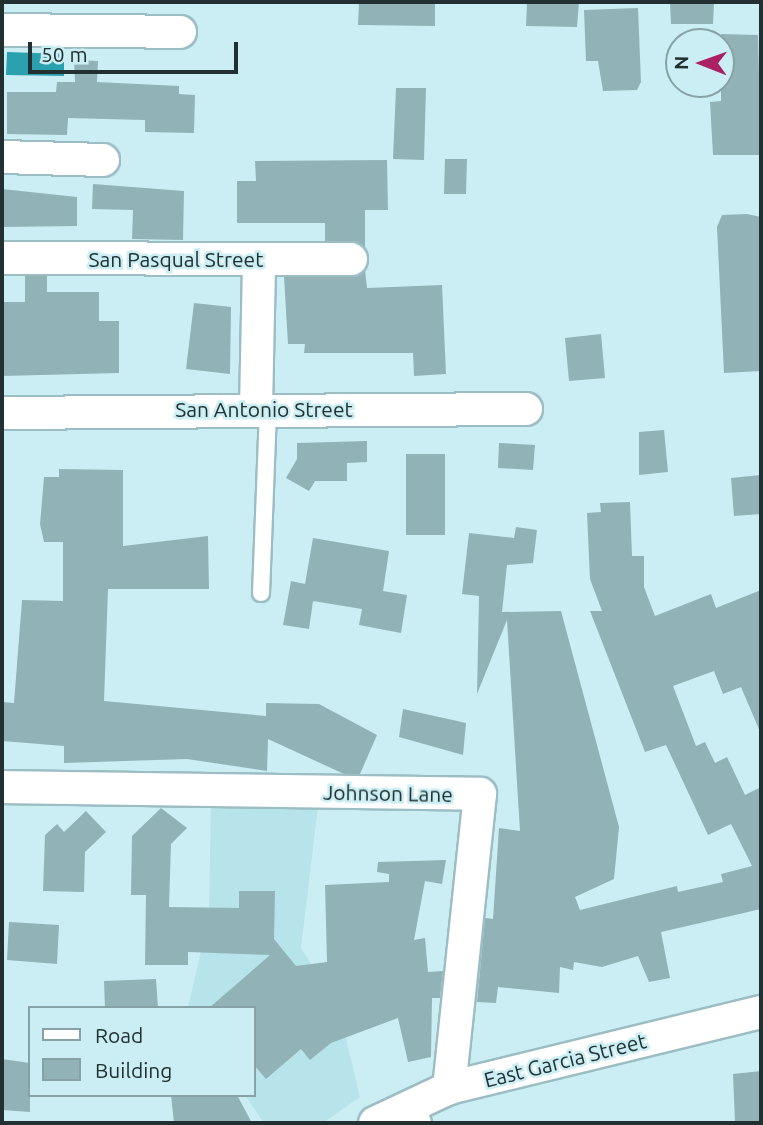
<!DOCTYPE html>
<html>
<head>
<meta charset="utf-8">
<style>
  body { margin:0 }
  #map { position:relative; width:763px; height:1125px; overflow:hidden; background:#caeef3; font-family:Ubuntu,sans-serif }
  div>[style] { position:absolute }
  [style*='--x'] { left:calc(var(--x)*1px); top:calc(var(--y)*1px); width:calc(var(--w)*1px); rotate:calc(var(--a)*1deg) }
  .built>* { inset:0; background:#b7e3ea }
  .water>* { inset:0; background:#2ba1b0 }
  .building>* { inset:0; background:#91b3b8 }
  .roads { filter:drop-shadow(2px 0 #9bbdc3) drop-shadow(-2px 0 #9bbdc3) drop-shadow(0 2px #9bbdc3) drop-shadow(0 -2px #9bbdc3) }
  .service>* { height:16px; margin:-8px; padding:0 8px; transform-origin:8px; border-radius:8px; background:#fff }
  .minor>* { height:32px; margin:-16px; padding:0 16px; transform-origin:16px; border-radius:16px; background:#fff }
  span { translate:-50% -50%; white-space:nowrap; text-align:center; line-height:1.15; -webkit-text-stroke:5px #caeef3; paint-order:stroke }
  .street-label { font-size:21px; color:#223032 }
  .frame { position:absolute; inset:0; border:4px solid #223032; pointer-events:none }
  .legend { position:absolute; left:28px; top:1006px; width:228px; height:91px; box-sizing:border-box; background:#caeef3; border:2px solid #87a2a6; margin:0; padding:9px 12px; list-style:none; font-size:21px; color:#223032 }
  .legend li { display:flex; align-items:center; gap:14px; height:35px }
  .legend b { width:35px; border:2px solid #87a2a6 }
  .north { position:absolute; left:665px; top:28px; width:70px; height:70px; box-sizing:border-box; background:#caeef3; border:2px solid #87a2a6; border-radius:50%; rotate:271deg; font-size:19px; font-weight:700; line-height:28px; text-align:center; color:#223032 }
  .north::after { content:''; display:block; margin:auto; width:24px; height:32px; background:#aa2062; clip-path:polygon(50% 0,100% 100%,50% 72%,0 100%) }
  .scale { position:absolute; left:28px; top:42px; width:210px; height:32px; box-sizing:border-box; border:4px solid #223032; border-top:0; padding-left:9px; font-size:21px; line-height:24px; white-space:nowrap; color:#223032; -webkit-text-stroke:5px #caeef3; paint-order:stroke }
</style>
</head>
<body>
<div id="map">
  <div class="built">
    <div style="clip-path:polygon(319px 798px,301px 948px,338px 1006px,360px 1097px,323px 1123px,264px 1123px,245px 1095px,254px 1095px,254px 1008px,188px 1008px,209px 916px,211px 800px)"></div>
  </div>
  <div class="water">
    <div style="clip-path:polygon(7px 52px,64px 54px,64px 76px,6px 75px)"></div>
  </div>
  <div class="building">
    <div style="clip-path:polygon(359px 2px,435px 2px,435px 26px,358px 25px)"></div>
    <div style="clip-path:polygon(527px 2px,579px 2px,577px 27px,526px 26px)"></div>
    <div style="clip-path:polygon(670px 2px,714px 2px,713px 24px,671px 24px)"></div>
    <div style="clip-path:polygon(638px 8px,641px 82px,637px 90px,603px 91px,598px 61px,586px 61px,584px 10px)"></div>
    <div style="clip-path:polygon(721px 34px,758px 35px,761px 155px,713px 155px,710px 102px,721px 101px)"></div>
    <div style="clip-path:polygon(74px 60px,98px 61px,97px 82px,179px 86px,179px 94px,195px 95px,194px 133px,145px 132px,145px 120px,68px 118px,67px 135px,7px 134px,7px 92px,56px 92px,57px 82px,75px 82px)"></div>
    <div style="clip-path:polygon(396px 88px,426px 88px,424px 160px,393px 159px)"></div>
    <div style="clip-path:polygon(445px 159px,467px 159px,466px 194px,444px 194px)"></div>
    <div style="clip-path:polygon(387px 160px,388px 210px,365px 210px,365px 248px,325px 241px,325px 223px,237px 223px,237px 181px,256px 181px,255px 161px)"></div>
    <div style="clip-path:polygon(93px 184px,184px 191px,183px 240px,132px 239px,133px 210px,92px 209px)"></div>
    <div style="clip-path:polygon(2px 189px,77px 197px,77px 226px,2px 227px)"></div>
    <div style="clip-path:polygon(747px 214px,761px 217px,761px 371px,724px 373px,717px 227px,722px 215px)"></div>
    <div style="clip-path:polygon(365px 270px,367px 288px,442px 285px,446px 374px,414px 376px,413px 353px,304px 353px,305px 344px,288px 344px,284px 277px,351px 277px)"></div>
    <div style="clip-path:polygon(25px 276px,47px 276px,47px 292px,99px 292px,99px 321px,119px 321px,119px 373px,2px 376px,2px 302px,25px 302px)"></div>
    <div style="clip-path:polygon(194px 303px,231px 307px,230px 374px,186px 369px)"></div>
    <div style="clip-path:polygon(601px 334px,605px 378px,569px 381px,565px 338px)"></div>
    <div style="clip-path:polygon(664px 430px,668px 472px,639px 475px,639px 432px)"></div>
    <div style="clip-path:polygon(367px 441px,367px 462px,347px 463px,347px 481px,315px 481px,309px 491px,286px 478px,297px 459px,297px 443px)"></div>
    <div style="clip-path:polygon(499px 443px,535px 445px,533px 470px,498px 468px)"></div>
    <div style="clip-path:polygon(406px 454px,445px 454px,445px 535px,406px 535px)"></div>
    <div style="clip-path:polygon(59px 469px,123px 470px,123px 546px,208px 536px,209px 589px,108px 589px,104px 701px,266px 716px,266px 703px,319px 704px,377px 735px,360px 774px,344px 774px,268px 739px,267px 771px,187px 759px,64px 763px,64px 746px,2px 741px,2px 702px,14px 703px,22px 600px,63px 601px,63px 542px,44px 542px,40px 524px,44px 477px,59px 477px)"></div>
    <div style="clip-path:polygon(761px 475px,761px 514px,734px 516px,731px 478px)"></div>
    <div style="clip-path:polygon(630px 502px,632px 556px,644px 556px,644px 587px,655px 616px,711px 594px,716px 608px,761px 590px,761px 734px,741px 687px,723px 694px,714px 671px,673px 686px,696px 746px,705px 742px,715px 763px,727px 757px,745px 795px,761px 787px,761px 909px,661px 932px,670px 978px,649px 982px,638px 956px,602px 967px,574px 962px,573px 970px,560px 967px,559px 993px,498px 987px,496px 1003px,477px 1002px,485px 918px,493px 919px,499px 828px,520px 831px,507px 620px,477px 694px,479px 596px,462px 594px,469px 533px,514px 538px,516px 527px,537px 530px,533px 563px,507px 565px,502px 612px,561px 611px,619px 827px,614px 879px,575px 897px,580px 910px,677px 886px,678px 892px,723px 882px,721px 874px,752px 866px,731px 824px,708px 835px,666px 745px,645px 752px,590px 611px,602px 611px,590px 579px,587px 513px,601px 512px,600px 503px)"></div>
    <div style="clip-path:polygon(313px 538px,389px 551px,383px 591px,407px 595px,401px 633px,359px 625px,362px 609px,313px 601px,309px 629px,283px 625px,291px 581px,305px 584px)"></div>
    <div style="clip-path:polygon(403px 709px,466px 723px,463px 755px,399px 737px)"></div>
    <div style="clip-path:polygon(161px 808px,187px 828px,171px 844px,169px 907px,239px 908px,239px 891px,275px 891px,274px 939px,296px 966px,327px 962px,325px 885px,389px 882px,389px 874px,377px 872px,378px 862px,446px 860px,442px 884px,425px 881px,414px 940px,425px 938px,428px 972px,443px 971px,440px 998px,432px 998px,431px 1057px,408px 1062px,398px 1018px,331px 1043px,310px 1060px,301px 1049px,266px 1079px,254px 1065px,254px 1008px,209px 1008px,270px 955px,188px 952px,188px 965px,145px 965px,146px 895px,131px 895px,132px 836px)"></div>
    <div style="clip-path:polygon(86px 811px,106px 832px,85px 852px,84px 892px,43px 891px,45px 835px,57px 824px,64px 832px)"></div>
    <div style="clip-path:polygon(9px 922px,59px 925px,57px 964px,7px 960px)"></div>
    <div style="clip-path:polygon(156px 979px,158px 1008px,105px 1008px,104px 981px)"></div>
    <div style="clip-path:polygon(2px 1059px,30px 1063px,30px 1112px,2px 1110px)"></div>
    <div style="clip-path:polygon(761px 1071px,761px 1123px,735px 1123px,733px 1074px)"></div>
    <div style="clip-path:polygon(171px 1095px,237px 1095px,252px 1123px,174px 1123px)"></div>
  </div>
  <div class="roads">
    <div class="service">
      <div style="--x:261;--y:593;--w:185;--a:-87.8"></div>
      <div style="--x:417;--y:1103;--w:21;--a:73"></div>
    </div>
    <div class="minor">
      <div style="--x:2;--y:30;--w:178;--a:0.6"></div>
      <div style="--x:2;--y:157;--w:101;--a:1.7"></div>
      <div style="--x:2;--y:258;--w:349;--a:0.2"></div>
      <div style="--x:256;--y:408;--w:148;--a:-88.8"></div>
      <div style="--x:2;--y:413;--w:524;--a:-0.44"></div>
      <div style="--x:2;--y:787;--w:478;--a:0.8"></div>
      <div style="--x:480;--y:794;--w:296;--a:96"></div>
      <div style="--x:375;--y:1123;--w:82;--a:-25.3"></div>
      <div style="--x:449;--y:1088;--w:321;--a:-13.7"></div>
    </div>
  </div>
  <div class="street-label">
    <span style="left:176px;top:259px">San Pasqual Street</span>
    <span style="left:264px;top:409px">San Antonio Street</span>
    <span style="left:388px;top:793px;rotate:1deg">Johnson Lane</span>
    <span style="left:565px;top:1060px;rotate:-14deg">East Garcia Street</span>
  </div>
  <div class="frame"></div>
  <ul class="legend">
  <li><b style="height:9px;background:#fff"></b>Road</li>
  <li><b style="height:19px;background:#91b3b8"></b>Building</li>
  </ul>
  <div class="north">N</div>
  <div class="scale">50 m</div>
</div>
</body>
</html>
